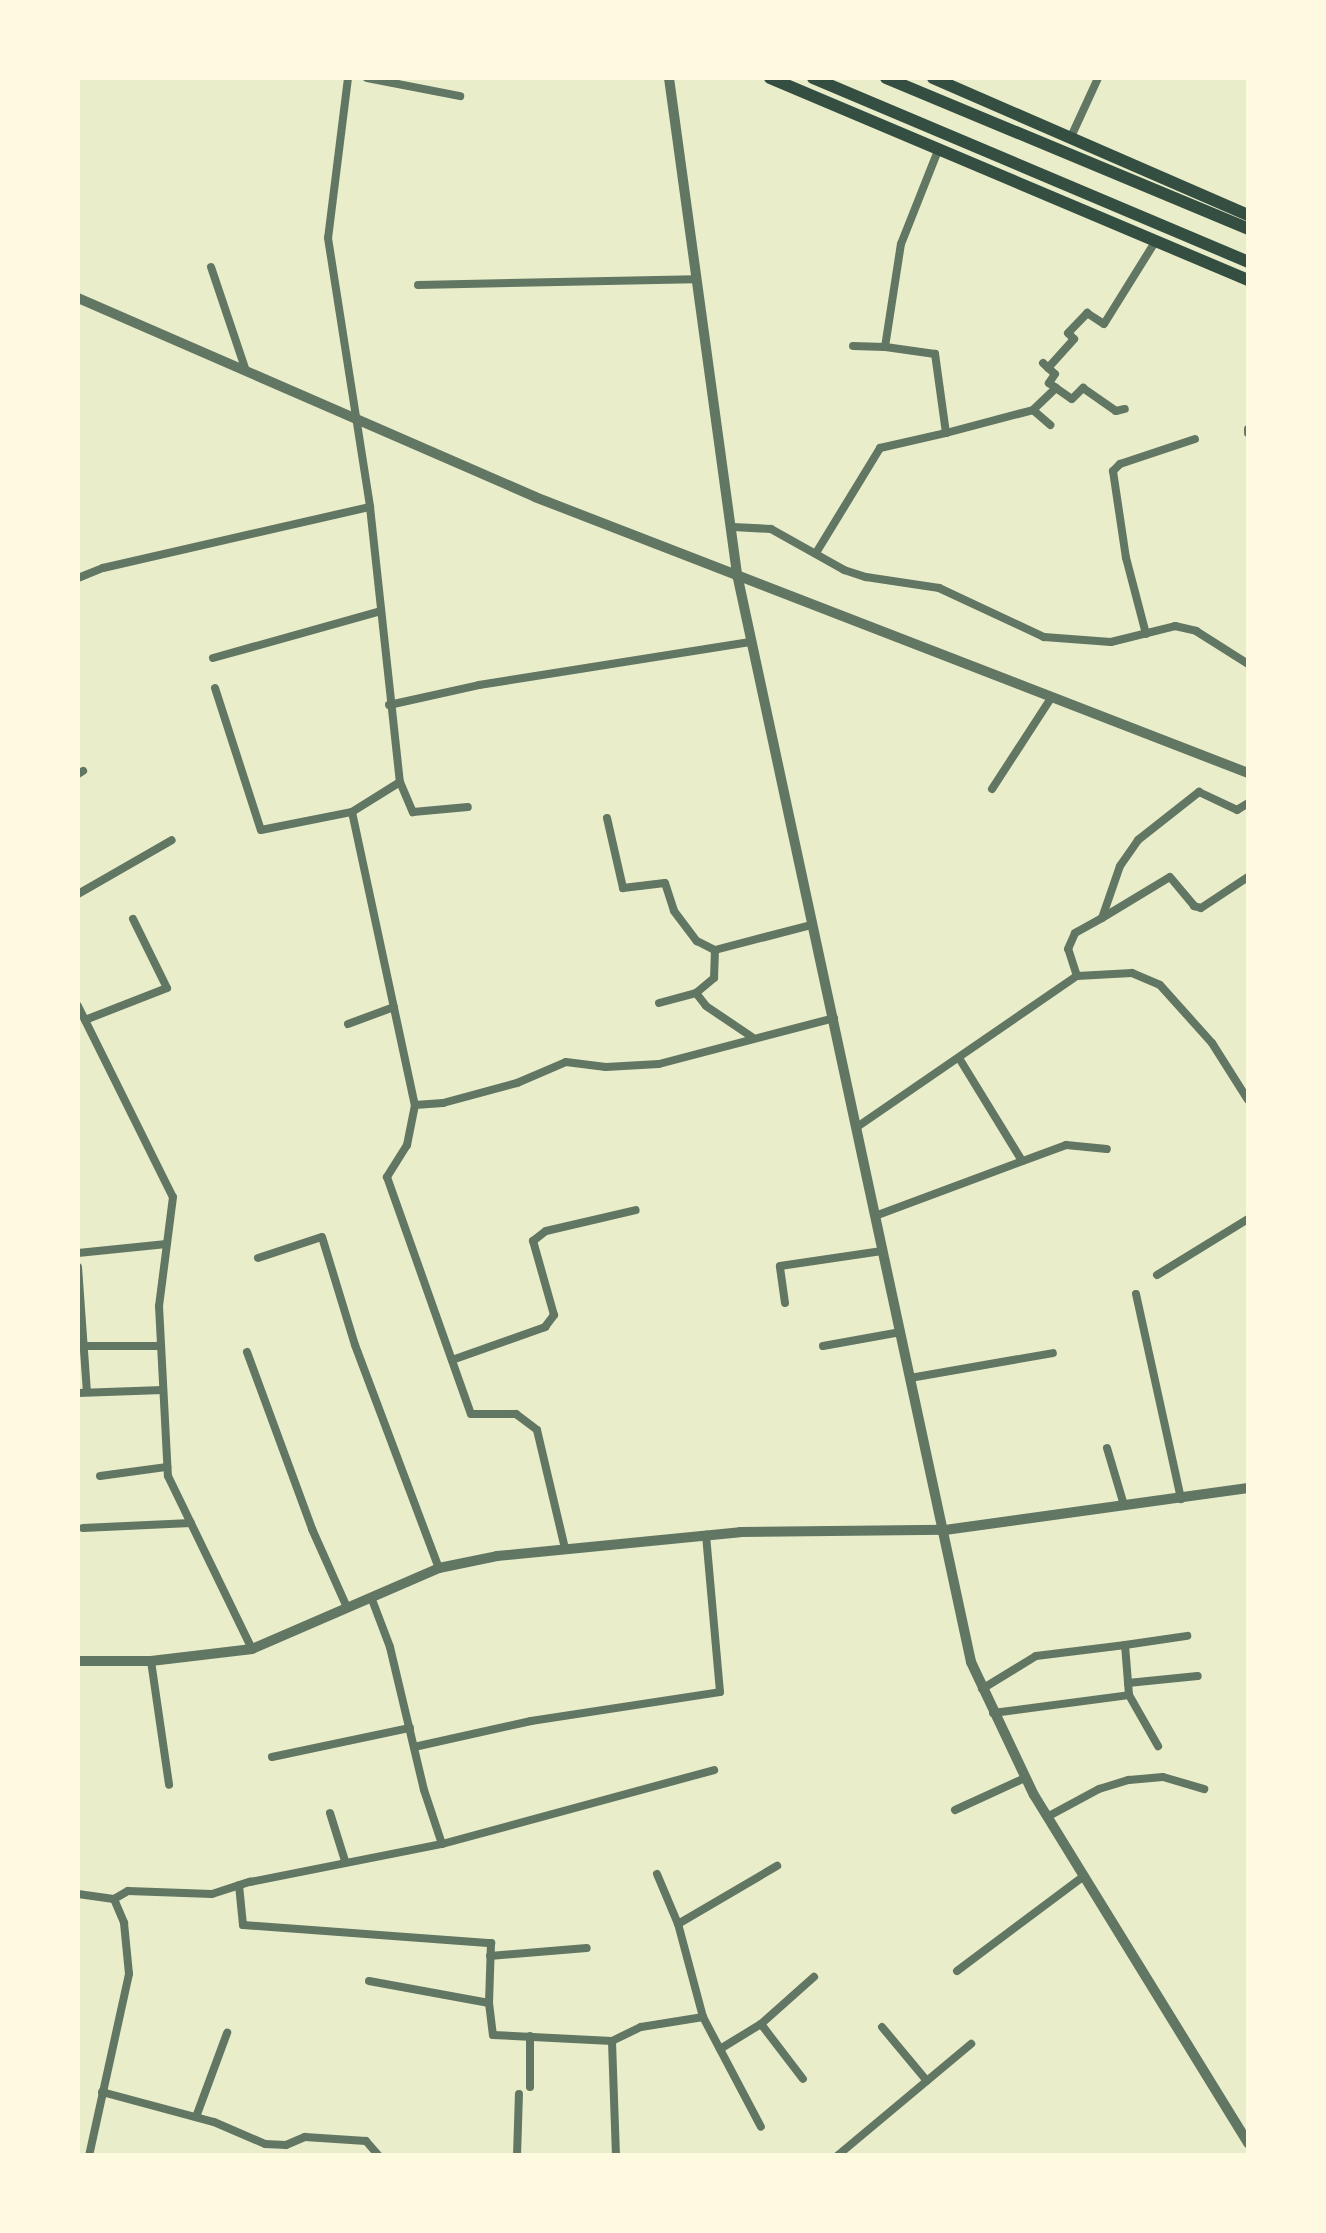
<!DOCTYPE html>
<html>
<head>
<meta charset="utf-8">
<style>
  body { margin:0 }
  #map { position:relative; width:1326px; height:2233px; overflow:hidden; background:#e9edc9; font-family:Manrope,sans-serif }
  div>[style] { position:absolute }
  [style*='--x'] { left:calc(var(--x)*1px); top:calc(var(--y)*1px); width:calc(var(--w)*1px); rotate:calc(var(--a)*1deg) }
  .minor>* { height:8px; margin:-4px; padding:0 4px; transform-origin:4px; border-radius:4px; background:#617663 }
  .tertiary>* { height:10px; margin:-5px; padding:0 5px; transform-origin:5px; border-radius:5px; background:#617663 }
  .trunk>* { height:12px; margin:-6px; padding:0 6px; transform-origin:6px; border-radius:6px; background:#344e41 }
  span { translate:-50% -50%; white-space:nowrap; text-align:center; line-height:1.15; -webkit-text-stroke:10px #fefae0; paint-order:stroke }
  .frame { position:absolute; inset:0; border:80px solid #fefae0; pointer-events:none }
</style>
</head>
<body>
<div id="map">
  <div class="minor">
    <div style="--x:348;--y:78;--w:161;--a:97.1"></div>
    <div style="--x:328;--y:238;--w:272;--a:81.1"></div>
    <div style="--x:370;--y:507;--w:277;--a:83.8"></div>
    <div style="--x:400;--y:782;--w:57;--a:148"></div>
    <div style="--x:352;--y:812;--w:300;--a:77.9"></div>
    <div style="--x:415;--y:1105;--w:41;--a:101.3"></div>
    <div style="--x:407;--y:1145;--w:38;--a:122"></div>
    <div style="--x:387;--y:1177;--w:251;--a:70.5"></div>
    <div style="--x:471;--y:1414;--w:45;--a:0"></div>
    <div style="--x:516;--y:1414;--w:26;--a:37"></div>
    <div style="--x:537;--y:1430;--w:121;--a:76.7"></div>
    <div style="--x:367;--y:78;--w:95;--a:11"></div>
    <div style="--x:1070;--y:139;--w:67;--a:-65.3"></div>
    <div style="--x:211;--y:267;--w:110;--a:71.4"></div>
    <div style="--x:418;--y:285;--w:276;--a:-1.2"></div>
    <div style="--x:853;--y:346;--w:32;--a:2"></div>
    <div style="--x:1043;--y:363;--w:16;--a:43"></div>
    <div style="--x:1055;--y:374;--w:11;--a:124"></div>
    <div style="--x:1049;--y:383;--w:9;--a:36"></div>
    <div style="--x:1048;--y:368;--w:39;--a:-48"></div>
    <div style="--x:1074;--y:339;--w:8;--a:-135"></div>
    <div style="--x:1068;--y:333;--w:28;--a:-46"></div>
    <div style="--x:1087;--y:313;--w:20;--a:33"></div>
    <div style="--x:1104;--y:324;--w:97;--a:-58.1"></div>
    <div style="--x:1056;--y:388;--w:19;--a:35"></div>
    <div style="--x:1072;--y:399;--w:16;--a:-45"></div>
    <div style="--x:1083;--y:388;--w:40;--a:34.9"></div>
    <div style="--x:1116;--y:411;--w:9;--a:-13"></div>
    <div style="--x:1033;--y:410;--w:23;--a:41"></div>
    <div style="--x:1248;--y:429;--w:4;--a:90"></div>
    <div style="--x:946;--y:433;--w:90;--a:-14.8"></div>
    <div style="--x:1033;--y:410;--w:32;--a:-44"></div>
    <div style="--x:733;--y:527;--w:38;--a:3"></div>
    <div style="--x:771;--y:529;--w:84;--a:29.3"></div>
    <div style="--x:844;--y:570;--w:23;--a:18"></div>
    <div style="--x:866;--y:577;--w:74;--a:8.6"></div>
    <div style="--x:939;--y:588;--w:116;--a:25"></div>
    <div style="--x:1044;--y:637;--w:67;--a:4.3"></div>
    <div style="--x:1111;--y:642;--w:66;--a:-14"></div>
    <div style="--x:1175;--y:626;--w:22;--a:13"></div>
    <div style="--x:1196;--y:631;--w:62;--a:32.4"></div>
    <div style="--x:816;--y:553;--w:123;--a:-58.6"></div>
    <div style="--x:880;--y:448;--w:68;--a:-12.8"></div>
    <div style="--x:946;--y:433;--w:80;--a:-97.9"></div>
    <div style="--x:935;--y:354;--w:50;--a:-172"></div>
    <div style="--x:885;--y:347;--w:104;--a:-81.2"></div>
    <div style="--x:901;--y:244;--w:103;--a:-68.4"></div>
    <div style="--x:78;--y:578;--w:27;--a:-22"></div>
    <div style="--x:103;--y:568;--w:274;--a:-12.9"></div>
    <div style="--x:1146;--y:634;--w:79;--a:-104.7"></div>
    <div style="--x:1126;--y:558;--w:88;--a:-98.5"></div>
    <div style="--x:1113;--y:471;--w:10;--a:-45"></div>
    <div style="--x:1120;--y:464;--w:79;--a:-18.4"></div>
    <div style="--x:213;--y:658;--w:174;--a:-15.6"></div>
    <div style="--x:215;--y:688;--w:149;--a:72.1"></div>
    <div style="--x:261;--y:830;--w:93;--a:-11.2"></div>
    <div style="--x:389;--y:705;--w:92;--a:-12.5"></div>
    <div style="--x:479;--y:685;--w:276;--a:-9"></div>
    <div style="--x:78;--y:774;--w:6;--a:-31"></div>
    <div style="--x:400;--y:782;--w:33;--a:67"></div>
    <div style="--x:413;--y:812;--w:55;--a:-5.2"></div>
    <div style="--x:992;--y:789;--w:108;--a:-57"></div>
    <div style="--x:607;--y:818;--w:72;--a:77.1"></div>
    <div style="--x:623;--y:888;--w:42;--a:-6.8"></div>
    <div style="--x:665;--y:883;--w:29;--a:72"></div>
    <div style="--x:674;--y:911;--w:38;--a:53"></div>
    <div style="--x:697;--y:941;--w:20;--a:27"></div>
    <div style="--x:715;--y:950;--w:99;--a:-14.6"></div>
    <div style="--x:78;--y:894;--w:108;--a:-29.9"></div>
    <div style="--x:1102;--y:918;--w:79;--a:-31.1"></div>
    <div style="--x:1170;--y:877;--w:38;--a:50"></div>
    <div style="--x:1194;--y:906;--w:7;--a:16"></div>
    <div style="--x:1201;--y:908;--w:56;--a:-33.4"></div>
    <div style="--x:715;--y:950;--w:28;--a:92"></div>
    <div style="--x:714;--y:978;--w:23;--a:140"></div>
    <div style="--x:696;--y:993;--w:16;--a:52"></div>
    <div style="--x:706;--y:1006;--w:55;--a:34"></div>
    <div style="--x:1077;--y:976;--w:28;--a:-108"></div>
    <div style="--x:1068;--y:949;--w:17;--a:-66"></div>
    <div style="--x:1075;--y:933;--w:31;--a:-29"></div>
    <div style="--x:1102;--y:918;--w:55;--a:-70.9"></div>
    <div style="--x:1120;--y:866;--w:32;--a:-55"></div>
    <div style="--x:1138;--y:840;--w:78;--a:-38.2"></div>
    <div style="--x:1199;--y:792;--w:42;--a:25.3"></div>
    <div style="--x:1237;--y:810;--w:13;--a:-32"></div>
    <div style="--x:659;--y:1003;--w:38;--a:-15"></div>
    <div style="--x:78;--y:1006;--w:213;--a:63.6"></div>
    <div style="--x:173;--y:1197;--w:110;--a:97.3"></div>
    <div style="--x:159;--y:1306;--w:170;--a:87"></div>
    <div style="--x:168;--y:1476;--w:192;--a:64.1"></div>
    <div style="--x:85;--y:1020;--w:88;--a:-21.3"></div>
    <div style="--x:167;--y:988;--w:77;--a:-116.2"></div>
    <div style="--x:348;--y:1024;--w:49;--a:-20.3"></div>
    <div style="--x:959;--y:1058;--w:121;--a:58.5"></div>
    <div style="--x:415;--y:1105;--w:28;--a:-4"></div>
    <div style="--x:443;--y:1103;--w:77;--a:-15.1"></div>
    <div style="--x:517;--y:1083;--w:53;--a:-23.2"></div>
    <div style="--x:566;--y:1062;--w:40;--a:7.1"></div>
    <div style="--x:606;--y:1067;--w:53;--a:-3.2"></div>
    <div style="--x:659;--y:1064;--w:181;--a:-14.7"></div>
    <div style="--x:857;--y:1127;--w:267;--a:-34.5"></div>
    <div style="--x:1077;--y:976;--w:55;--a:-3.1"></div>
    <div style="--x:1132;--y:973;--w:30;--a:23"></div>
    <div style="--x:1160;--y:985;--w:78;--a:48.1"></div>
    <div style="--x:1212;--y:1043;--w:67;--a:57.7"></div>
    <div style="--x:875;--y:1216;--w:204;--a:-20.4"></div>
    <div style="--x:1066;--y:1145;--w:41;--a:5.6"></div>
    <div style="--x:78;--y:1253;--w:89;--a:-5.8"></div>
    <div style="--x:258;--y:1258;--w:67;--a:-18.2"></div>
    <div style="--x:322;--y:1237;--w:113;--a:73"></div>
    <div style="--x:355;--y:1345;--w:238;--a:69.4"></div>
    <div style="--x:78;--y:1267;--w:125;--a:85.9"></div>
    <div style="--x:1157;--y:1275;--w:107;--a:-31.6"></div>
    <div style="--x:1136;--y:1294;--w:210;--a:77.6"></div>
    <div style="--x:785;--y:1303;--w:37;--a:-98"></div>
    <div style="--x:780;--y:1266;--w:103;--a:-8.4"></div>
    <div style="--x:83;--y:1346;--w:78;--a:0"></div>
    <div style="--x:823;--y:1346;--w:79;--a:-10.2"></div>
    <div style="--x:247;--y:1352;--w:189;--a:69.8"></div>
    <div style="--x:312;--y:1529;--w:83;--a:65.9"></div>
    <div style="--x:452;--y:1360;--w:99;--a:-19.5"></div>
    <div style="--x:545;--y:1327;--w:15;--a:-53"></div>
    <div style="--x:554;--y:1315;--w:77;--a:-105.8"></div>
    <div style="--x:533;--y:1241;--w:16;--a:-38"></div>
    <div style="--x:546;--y:1231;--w:92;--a:-13.1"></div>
    <div style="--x:910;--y:1378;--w:145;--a:-9.9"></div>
    <div style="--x:78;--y:1393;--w:85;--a:-2"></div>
    <div style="--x:1107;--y:1448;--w:59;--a:73.4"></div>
    <div style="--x:100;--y:1476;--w:68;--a:-7.7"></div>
    <div style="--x:83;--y:1528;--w:108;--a:-2.7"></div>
    <div style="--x:1125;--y:1645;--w:63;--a:-8.3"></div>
    <div style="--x:151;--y:1661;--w:125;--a:81.7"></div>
    <div style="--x:1128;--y:1683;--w:70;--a:-5.7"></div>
    <div style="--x:982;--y:1689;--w:63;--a:-31.4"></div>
    <div style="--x:1036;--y:1656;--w:90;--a:-7"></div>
    <div style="--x:1125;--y:1645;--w:50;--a:85.4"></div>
    <div style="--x:993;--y:1713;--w:137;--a:-7.5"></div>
    <div style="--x:1129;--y:1695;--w:59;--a:60.4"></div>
    <div style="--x:414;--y:1747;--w:120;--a:-12.5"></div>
    <div style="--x:531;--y:1721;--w:191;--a:-8.7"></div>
    <div style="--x:720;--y:1692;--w:158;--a:-95.1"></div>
    <div style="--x:272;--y:1757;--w:141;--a:-11.9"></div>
    <div style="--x:955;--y:1810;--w:77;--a:-24.6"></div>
    <div style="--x:330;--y:1813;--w:50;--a:72.6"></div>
    <div style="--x:1047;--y:1817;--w:59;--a:-28.3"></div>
    <div style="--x:1099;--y:1789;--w:31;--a:-17"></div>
    <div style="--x:1129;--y:1780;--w:34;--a:-5"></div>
    <div style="--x:1163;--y:1777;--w:43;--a:16.3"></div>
    <div style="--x:442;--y:1844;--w:282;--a:-15.2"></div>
    <div style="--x:657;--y:1874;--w:54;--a:67.2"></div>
    <div style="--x:239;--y:1885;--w:40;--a:84.3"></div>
    <div style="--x:243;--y:1925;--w:249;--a:4.2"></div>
    <div style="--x:491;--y:1943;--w:60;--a:91.9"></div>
    <div style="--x:489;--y:2003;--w:32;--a:83"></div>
    <div style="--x:493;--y:2035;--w:119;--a:2.9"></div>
    <div style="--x:78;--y:1894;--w:36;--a:8"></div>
    <div style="--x:114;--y:1899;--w:26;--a:67"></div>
    <div style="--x:124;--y:1923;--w:51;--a:84.4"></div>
    <div style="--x:129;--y:1974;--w:186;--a:102.4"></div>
    <div style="--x:114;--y:1899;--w:16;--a:-30"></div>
    <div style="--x:128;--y:1891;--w:84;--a:2"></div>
    <div style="--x:212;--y:1894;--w:40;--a:-18"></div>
    <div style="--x:250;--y:1882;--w:196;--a:-11.2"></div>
    <div style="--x:442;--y:1844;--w:57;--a:-108.4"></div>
    <div style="--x:424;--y:1790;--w:147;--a:-103.4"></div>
    <div style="--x:390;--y:1647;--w:53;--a:-110.8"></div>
    <div style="--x:490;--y:1956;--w:97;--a:-4.7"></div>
    <div style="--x:957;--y:1971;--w:159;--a:-36.8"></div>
    <div style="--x:369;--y:1981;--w:122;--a:10.4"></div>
    <div style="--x:703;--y:2017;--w:124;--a:62.2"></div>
    <div style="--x:761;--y:2024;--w:69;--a:52.6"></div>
    <div style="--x:882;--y:2027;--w:70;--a:50.2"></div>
    <div style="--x:720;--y:2049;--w:48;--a:-31.4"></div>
    <div style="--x:761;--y:2024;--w:71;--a:-41.6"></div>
    <div style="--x:530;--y:2087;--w:51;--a:-90"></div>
    <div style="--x:102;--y:2092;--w:116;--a:15"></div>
    <div style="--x:214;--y:2122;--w:56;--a:23.3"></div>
    <div style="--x:265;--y:2144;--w:21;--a:3"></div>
    <div style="--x:286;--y:2145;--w:21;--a:-23"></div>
    <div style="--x:305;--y:2137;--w:61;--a:3.8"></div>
    <div style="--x:366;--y:2141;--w:20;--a:49"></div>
    <div style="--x:196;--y:2117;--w:90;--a:-69.7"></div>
    <div style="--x:517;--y:2156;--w:62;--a:-88.2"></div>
    <div style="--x:616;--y:2156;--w:115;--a:-92"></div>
    <div style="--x:612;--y:2041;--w:32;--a:-26"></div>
    <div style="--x:641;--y:2027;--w:63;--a:-9.2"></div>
    <div style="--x:703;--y:2017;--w:96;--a:-105"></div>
    <div style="--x:678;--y:1924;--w:115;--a:-30.4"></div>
    <div style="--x:837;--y:2156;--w:175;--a:-39.9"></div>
  </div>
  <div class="tertiary">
    <div style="--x:669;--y:78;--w:501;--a:82.19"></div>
    <div style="--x:737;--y:574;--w:1113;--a:77.86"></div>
    <div style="--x:971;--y:1662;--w:147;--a:64.7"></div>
    <div style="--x:1034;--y:1795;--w:409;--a:58.4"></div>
    <div style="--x:78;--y:298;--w:498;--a:23.5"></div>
    <div style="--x:535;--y:497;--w:765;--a:21.16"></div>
    <div style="--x:78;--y:1661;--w:73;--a:0"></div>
    <div style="--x:151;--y:1661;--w:102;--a:-6.8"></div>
    <div style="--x:252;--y:1649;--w:204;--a:-23.4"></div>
    <div style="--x:439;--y:1568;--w:59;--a:-11.7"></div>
    <div style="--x:497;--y:1556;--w:244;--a:-5.6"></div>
    <div style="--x:740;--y:1532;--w:205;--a:-0.6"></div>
    <div style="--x:945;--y:1530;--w:306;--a:-7.9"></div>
  </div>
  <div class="trunk">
    <div style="--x:770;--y:78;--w:519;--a:22.91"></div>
    <div style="--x:813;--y:78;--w:472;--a:22.9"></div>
    <div style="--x:886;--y:78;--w:392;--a:22.6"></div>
    <div style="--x:933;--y:78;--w:344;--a:23.5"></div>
  </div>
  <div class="frame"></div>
</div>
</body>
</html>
